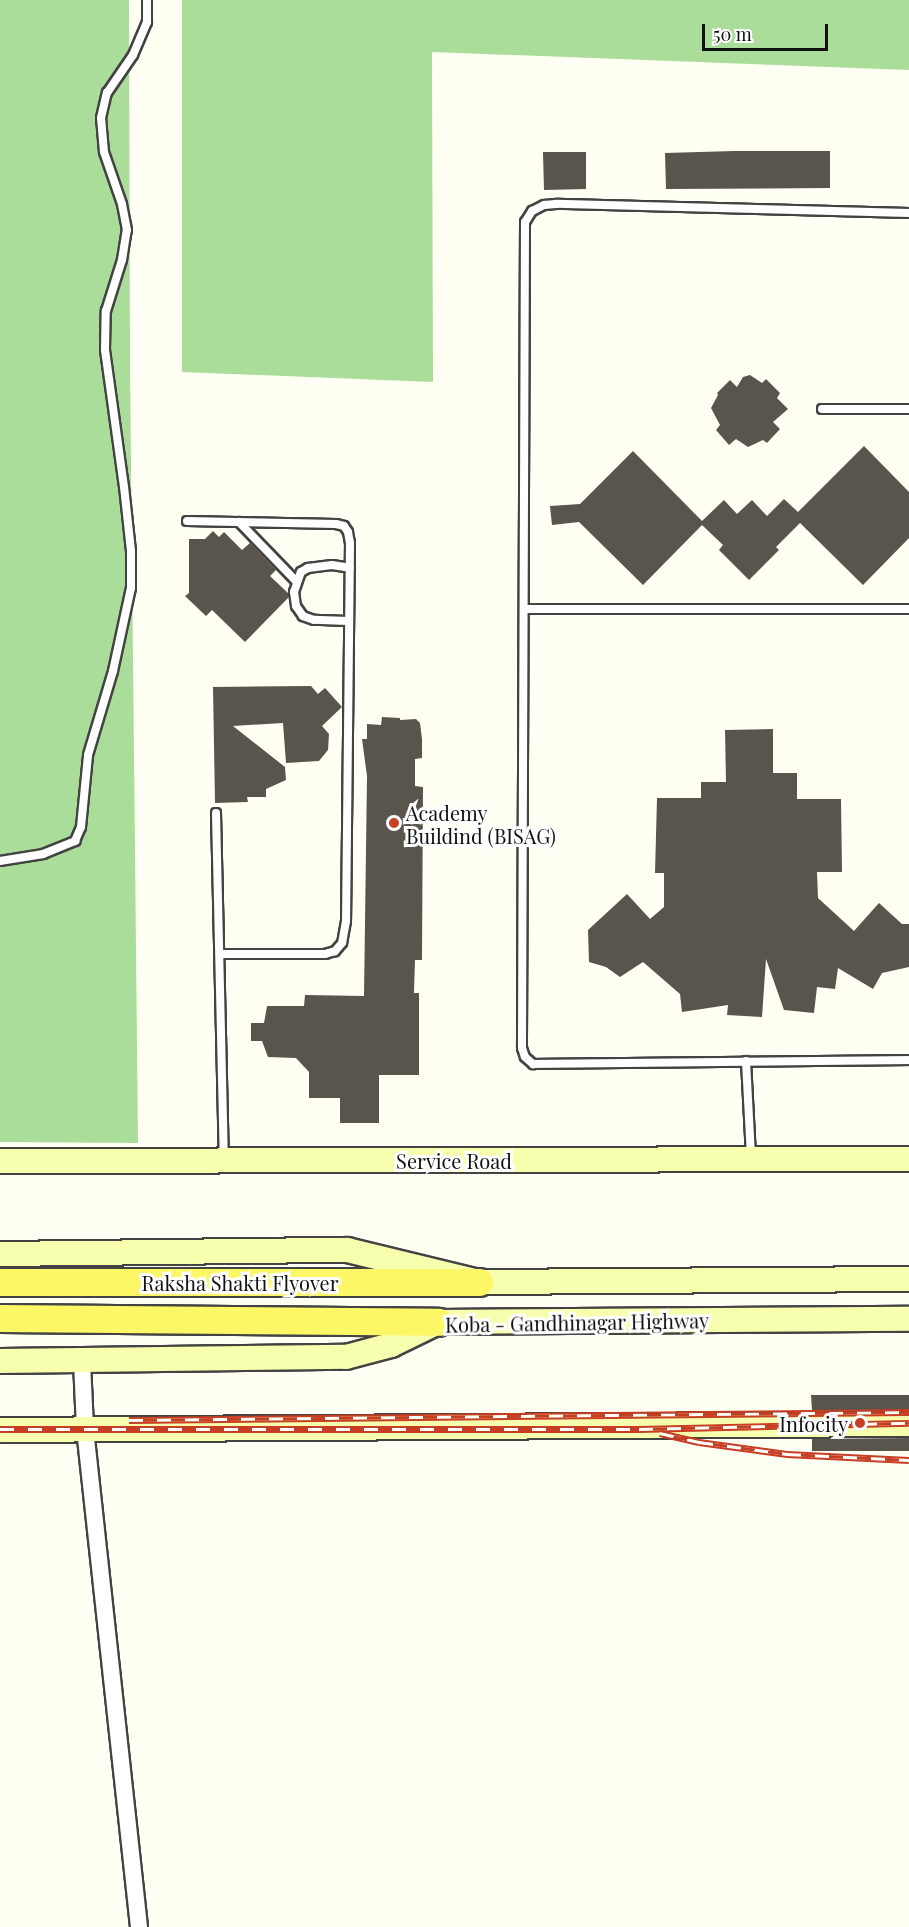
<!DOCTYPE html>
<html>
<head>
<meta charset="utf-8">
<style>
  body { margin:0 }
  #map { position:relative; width:909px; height:1927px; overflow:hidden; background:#fffff3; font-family:"Playfair Display",serif }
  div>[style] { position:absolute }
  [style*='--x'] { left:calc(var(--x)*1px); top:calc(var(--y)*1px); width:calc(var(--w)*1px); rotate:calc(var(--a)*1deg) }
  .forest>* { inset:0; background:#aadd9a }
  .building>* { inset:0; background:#59544c }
  .roads { filter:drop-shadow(2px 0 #434343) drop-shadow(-2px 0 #434343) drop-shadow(0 2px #434343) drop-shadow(0 -2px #434343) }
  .lane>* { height:8px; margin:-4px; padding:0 4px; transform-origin:4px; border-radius:4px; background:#fff }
  .street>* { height:16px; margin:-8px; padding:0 8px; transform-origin:8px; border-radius:8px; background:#fff }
  .secondary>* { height:24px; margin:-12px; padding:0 12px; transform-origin:12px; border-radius:12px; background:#f7ffae }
  .primary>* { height:27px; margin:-13.5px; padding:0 13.5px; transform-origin:13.5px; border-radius:13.5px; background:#fcf767 }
  .rail>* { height:7px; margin-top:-3.5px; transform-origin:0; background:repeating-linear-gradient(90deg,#fff 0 14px,#c63e23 0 28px); box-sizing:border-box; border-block:2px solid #c63e23 }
  .dots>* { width:16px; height:16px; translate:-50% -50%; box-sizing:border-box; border:3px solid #fff; border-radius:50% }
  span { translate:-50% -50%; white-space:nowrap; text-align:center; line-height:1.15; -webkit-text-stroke:6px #fff; paint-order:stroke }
  .poi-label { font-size:20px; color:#101010 }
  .left { translate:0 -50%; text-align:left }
  .right { translate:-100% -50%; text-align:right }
  .street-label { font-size:20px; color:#101010 }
  .scale { position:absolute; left:702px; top:24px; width:126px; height:27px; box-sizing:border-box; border:3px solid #101010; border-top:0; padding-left:8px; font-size:18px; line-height:21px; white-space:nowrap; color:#101010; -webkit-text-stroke:4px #fff; paint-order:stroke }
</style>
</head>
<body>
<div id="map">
  <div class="forest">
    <div style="clip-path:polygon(0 0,129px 0,130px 366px,138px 1143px,0 1142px)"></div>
    <div style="clip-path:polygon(182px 0,909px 0,909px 70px,432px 52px,433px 382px,182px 372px)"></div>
  </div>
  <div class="building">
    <div style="clip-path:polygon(734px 151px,830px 151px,830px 188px,666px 189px,665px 153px)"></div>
    <div style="clip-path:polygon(543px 152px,586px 152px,586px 189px,544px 190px)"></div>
    <div style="clip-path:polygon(750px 375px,762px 383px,766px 379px,780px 393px,777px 398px,788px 409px,773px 422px,780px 429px,767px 443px,763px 440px,748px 447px,736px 439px,729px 445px,716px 430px,720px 425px,711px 408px,718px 395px,717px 393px,730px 380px,737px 387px,743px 377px)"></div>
    <div style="clip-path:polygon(864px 446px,909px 492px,909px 538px,863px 585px,800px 523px,776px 547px,779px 550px,749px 580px,719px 550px,723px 545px,702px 525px,643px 585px,579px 522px,552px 525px,550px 506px,580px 504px,633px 451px,702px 521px,724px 500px,737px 514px,752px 500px,767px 516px,784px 499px,798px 512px)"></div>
    <div style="clip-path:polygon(213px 531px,219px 537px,224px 532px,242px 550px,250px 543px,276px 570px,270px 576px,288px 593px,288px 598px,245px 642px,212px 610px,206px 616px,185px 596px,189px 593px,189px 539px,205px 539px)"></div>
    <div style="clip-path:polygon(311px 686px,318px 694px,325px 688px,342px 707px,322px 726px,329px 734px,328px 750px,319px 761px,286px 763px,283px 723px,233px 726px,285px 767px,286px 780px,266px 789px,266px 797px,247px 797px,248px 802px,215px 803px,213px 687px)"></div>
    <div style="clip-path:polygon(382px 717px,400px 718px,400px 720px,416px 719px,420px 723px,422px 739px,422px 758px,415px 759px,415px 786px,423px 787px,422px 960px,415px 960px,414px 993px,419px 993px,419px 1075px,379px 1075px,379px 1123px,340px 1123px,340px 1098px,309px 1098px,309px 1072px,296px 1058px,268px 1057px,262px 1041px,251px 1041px,251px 1023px,264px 1023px,267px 1006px,304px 1006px,305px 995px,364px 996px,367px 776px,362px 739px,367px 739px,367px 724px,381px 725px)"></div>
    <div style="clip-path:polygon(773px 729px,773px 773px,797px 773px,797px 799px,841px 799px,842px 872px,817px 872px,818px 898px,854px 931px,879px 903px,902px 924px,909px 924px,909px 967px,882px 973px,873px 989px,838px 968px,835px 989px,817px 987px,814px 1013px,784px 1010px,766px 959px,762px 1017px,727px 1015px,728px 1005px,682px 1012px,680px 994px,643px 962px,620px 977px,606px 967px,589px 962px,588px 930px,627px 894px,650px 919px,664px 907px,664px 873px,655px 873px,657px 798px,701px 798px,701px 782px,726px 782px,725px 730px)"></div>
    <div style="clip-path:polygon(811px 1395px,909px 1395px,909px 1410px,812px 1410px)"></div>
    <div style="clip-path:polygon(909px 1438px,909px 1451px,812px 1451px,812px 1439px)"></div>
  </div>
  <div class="roads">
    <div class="lane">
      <div style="--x:909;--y:213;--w:353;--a:-178.5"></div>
      <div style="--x:556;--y:204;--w:12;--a:175"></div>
      <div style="--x:544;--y:205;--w:13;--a:153"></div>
      <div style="--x:532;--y:211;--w:13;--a:122"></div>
      <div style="--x:525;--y:222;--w:826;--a:90.21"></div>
      <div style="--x:522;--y:1048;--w:9;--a:72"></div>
      <div style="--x:525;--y:1057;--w:11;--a:41"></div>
      <div style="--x:533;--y:1064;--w:376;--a:-0.6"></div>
      <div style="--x:822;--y:409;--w:87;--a:0"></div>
      <div style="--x:187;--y:521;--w:149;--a:1.2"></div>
      <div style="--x:336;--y:524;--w:8;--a:14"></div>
      <div style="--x:344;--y:526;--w:7;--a:56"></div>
      <div style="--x:348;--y:532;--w:11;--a:80"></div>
      <div style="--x:350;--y:543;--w:378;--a:90.6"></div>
      <div style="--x:346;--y:921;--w:22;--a:100"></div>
      <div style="--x:342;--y:943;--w:11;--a:131"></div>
      <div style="--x:335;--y:951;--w:10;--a:163"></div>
      <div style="--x:325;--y:954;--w:104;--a:180"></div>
      <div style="--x:239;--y:522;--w:82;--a:46"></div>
      <div style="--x:525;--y:609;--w:384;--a:0"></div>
      <div style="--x:348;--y:621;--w:34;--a:-178"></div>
      <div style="--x:314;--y:620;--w:12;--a:-160"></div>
      <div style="--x:303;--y:616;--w:12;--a:-125"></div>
      <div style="--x:296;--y:606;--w:14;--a:-98"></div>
      <div style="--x:294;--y:592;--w:21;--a:-71"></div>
      <div style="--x:301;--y:572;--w:8;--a:-30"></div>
      <div style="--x:308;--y:568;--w:24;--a:-7"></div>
      <div style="--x:332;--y:565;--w:18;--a:9"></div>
      <div style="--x:216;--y:813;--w:347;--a:88.7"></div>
      <div style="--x:0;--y:861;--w:44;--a:-9.2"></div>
      <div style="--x:43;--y:854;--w:35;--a:-22"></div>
      <div style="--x:75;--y:841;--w:15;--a:-67"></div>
      <div style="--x:81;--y:827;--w:72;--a:-84.4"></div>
      <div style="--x:88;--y:755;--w:88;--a:-73.4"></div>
      <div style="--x:113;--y:671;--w:85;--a:-77.8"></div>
      <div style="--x:131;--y:588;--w:37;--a:-90"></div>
      <div style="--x:131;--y:551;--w:64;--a:-96.2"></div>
      <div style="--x:124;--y:487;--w:138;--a:-97.9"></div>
      <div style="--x:105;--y:350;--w:39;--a:-89"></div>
      <div style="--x:106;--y:311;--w:53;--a:-72.6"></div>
      <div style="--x:122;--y:260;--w:30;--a:-81"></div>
      <div style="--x:127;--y:230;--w:26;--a:-101"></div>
      <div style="--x:122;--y:204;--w:55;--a:-109.1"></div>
      <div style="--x:104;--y:152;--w:34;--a:-95"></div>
      <div style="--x:101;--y:118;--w:26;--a:-77"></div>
      <div style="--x:107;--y:93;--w:46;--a:-55.6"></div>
      <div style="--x:133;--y:55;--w:36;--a:-67"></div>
      <div style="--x:147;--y:22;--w:22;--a:-90"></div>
      <div style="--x:746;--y:1061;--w:96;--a:87"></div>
    </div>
    <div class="street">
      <div style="--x:82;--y:1362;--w:67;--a:87.4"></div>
      <div style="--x:85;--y:1429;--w:501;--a:83.81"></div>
    </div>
    <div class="secondary">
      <div style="--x:0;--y:1161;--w:909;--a:-0.13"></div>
      <div style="--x:0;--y:1254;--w:347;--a:-0.7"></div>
      <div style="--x:347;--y:1250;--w:136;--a:13.6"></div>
      <div style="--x:479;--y:1282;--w:430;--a:-0.4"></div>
      <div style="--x:0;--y:1361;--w:346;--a:-0.7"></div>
      <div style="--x:346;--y:1357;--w:47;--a:-14.9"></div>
      <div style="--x:391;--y:1345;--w:52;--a:-26.1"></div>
      <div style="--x:438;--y:1322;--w:471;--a:-0.4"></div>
      <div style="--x:0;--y:1430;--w:909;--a:-0.38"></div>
    </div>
    <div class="primary">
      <div style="--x:0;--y:1282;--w:479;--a:0"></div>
      <div style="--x:0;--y:1318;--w:438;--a:0.5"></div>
    </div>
  </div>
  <div class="rail">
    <div style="--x:129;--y:1420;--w:780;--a:-0.59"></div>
    <div style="--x:0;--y:1429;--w:639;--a:0"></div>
    <div style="--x:639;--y:1429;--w:270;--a:-1.3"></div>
    <div style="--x:660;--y:1433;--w:40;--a:13"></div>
    <div style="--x:699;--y:1442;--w:89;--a:7.8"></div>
    <div style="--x:787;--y:1454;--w:122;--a:2.8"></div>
  </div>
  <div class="dots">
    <div style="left:394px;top:823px;background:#c63e23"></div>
    <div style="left:860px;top:1423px;background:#c63e23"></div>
  </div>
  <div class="poi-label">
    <span class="left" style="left:406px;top:824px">Academy<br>Buildind (BISAG)</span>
    <span class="right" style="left:848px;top:1423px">Infocity</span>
  </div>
  <div class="street-label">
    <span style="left:454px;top:1160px">Service Road</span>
    <span style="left:240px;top:1282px">Raksha Shakti Flyover</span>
    <span style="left:577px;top:1322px;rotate:-1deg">Koba - Gandhinagar Highway</span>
  </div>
  <div class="scale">50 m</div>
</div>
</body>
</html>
